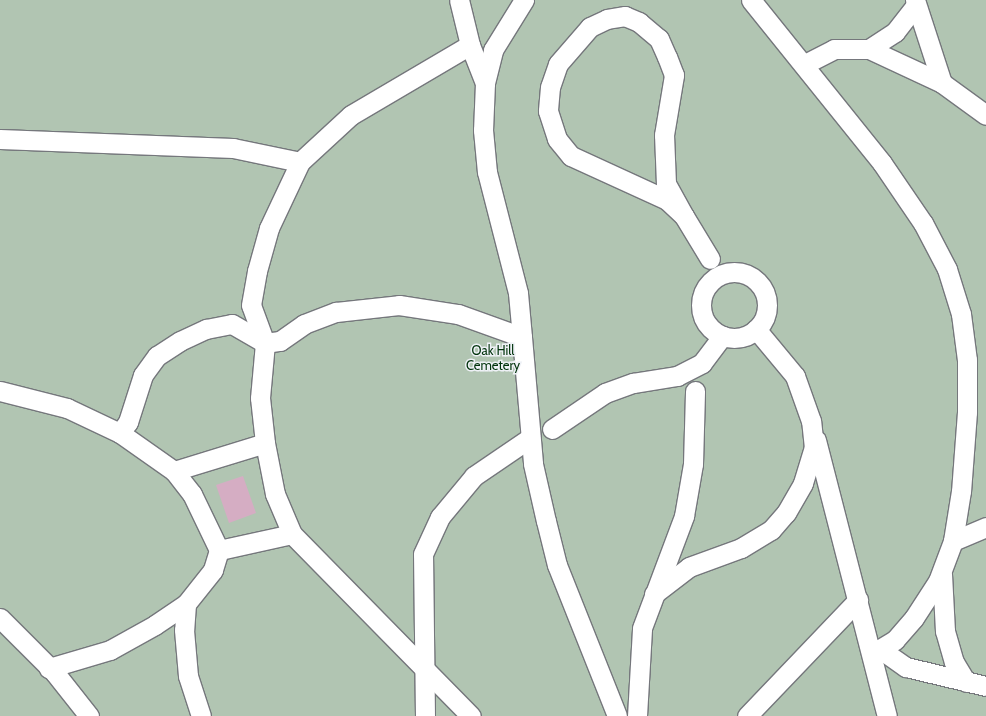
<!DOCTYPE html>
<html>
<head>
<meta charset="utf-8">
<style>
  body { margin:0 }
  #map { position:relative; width:986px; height:716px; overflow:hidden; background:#eef1f6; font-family:Cabin,sans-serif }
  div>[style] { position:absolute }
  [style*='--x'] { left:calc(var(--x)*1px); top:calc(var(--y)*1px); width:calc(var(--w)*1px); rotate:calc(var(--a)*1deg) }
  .green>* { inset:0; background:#b1c5b2 }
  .building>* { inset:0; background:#d5adc3 }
  .roads { filter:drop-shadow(1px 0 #75777c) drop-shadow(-1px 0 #75777c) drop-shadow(0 1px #75777c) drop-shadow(0 -1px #75777c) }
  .minor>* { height:19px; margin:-9.5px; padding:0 9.5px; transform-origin:9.5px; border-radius:9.5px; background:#fff }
  .minor>.ring { margin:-9.5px; padding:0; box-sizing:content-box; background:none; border:19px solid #fff; border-radius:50% }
  span { translate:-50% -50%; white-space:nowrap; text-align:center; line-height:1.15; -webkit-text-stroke:3px #eef1f6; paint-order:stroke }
  .park-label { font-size:13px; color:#00330b }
</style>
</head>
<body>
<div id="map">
  <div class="green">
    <div style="clip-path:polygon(0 0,986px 0,986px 716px,0 716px)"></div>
  </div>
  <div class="building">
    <div style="clip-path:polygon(243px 476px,256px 513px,229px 523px,216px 485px)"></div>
  </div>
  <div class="roads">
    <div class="minor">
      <div style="--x:751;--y:0;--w:209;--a:51.2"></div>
      <div style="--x:882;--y:163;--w:73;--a:55.7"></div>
      <div style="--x:923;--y:223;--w:52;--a:62.4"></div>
      <div style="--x:947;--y:269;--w:47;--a:72.7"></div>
      <div style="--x:961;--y:314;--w:46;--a:82.6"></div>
      <div style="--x:967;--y:360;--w:52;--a:90"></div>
      <div style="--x:967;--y:412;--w:79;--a:94.3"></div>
      <div style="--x:961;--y:491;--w:51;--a:99.1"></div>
      <div style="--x:953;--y:541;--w:43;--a:110.6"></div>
      <div style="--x:938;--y:581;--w:44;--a:123"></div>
      <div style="--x:914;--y:618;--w:29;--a:131"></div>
      <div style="--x:895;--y:640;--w:17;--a:149"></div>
      <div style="--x:915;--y:0;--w:87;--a:72"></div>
      <div style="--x:942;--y:83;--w:54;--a:36"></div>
      <div style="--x:916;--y:5;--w:34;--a:128"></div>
      <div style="--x:895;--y:32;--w:31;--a:147"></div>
      <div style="--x:869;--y:49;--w:81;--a:25"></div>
      <div style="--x:470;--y:45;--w:41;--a:68.5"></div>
      <div style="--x:485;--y:83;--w:34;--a:-76"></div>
      <div style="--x:493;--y:50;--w:59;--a:-58.2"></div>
      <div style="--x:805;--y:64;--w:33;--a:-27"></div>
      <div style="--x:834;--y:49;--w:35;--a:0"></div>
      <div style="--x:485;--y:83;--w:47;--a:92.4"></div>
      <div style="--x:483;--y:130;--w:42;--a:84.6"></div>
      <div style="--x:487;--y:172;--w:125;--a:75.6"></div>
      <div style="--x:518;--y:293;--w:44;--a:84.8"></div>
      <div style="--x:0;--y:139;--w:233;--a:2.2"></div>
      <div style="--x:233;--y:148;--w:68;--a:11.8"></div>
      <div style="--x:300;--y:162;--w:69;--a:-42.7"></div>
      <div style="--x:351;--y:115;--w:138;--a:-30.5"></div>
      <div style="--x:470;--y:45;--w:46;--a:-103.7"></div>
      <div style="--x:684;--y:216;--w:37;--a:-119"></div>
      <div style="--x:666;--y:184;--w:49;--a:-92.3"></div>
      <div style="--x:664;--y:135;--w:61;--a:-80.5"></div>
      <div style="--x:674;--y:75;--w:19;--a:-111"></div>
      <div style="--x:667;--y:57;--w:20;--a:-114"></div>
      <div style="--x:659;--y:39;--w:26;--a:-140"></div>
      <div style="--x:639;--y:22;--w:15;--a:-157"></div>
      <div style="--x:625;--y:16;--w:18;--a:171"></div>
      <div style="--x:607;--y:19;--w:19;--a:155"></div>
      <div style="--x:590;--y:27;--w:49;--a:130.9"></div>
      <div style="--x:558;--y:64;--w:24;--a:109"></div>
      <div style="--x:550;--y:87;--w:24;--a:95"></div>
      <div style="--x:548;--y:111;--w:29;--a:72"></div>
      <div style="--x:557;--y:139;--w:22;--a:51"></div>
      <div style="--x:571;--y:156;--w:106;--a:24.6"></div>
      <div style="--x:667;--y:200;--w:23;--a:43"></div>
      <div style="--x:684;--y:216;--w:50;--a:58.8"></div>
      <div class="ring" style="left:701px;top:272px;width:47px;height:47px"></div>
      <div style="--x:0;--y:391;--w:69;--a:14.2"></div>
      <div style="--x:67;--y:408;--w:59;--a:25.3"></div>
      <div style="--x:120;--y:433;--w:66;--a:35.1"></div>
      <div style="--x:174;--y:471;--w:29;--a:52"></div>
      <div style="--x:192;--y:494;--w:62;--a:64.3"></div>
      <div style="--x:219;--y:550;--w:21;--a:107"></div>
      <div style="--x:213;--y:570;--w:43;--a:128.5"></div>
      <div style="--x:186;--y:604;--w:37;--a:146"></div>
      <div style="--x:155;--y:625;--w:51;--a:150.9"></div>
      <div style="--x:110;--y:650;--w:64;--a:163.6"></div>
      <div style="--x:552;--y:429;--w:64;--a:-34.2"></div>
      <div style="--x:605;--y:393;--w:30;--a:-20"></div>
      <div style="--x:633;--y:383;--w:45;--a:-9"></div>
      <div style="--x:677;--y:376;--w:28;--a:-27"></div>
      <div style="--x:702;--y:363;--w:34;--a:-53"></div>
      <div style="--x:120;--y:433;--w:14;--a:-54"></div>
      <div style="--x:128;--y:422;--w:49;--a:-72.3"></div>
      <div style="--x:143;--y:375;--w:24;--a:-54"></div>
      <div style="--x:157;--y:356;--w:27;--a:-33"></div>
      <div style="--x:180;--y:341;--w:29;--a:-25"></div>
      <div style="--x:206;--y:329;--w:26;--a:-11"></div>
      <div style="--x:232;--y:324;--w:38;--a:30"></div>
      <div style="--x:265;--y:343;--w:40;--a:-110.2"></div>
      <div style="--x:251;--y:305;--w:35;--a:-80"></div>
      <div style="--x:257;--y:271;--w:45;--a:-74.4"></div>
      <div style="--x:269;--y:228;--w:73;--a:-64.8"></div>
      <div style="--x:816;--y:440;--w:285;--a:75.6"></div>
      <div style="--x:265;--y:443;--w:45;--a:-96.3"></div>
      <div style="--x:260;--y:398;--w:55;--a:-84.8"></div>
      <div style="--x:265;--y:343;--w:15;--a:-8"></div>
      <div style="--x:280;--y:341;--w:29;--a:-35"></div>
      <div style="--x:304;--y:324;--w:34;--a:-21"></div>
      <div style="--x:336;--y:312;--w:63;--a:-6.3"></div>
      <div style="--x:399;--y:305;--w:60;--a:8.7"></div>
      <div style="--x:458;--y:314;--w:68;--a:19.8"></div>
      <div style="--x:522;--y:337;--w:127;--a:85"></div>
      <div style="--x:533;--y:464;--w:58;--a:77.2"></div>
      <div style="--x:546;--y:521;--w:45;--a:76"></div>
      <div style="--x:557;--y:565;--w:162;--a:68.3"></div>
      <div style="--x:174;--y:471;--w:95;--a:-17.1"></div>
      <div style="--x:265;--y:443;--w:52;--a:78.9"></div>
      <div style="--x:275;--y:494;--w:43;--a:67"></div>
      <div style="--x:292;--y:534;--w:75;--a:167.6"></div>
      <div style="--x:292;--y:534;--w:255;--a:45.5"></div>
      <div style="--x:953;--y:541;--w:36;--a:-23"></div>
      <div style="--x:942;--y:574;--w:57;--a:87"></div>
      <div style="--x:945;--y:631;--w:32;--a:74"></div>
      <div style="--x:954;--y:662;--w:23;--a:59"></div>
      <div style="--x:654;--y:594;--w:44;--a:-37.6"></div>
      <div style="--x:689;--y:567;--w:55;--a:-20.1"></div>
      <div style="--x:741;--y:548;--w:35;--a:-31"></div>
      <div style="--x:771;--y:530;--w:23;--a:-49"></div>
      <div style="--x:786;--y:513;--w:34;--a:-60"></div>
      <div style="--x:803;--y:483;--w:37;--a:-73"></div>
      <div style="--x:814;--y:448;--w:27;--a:-96"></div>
      <div style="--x:811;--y:421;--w:48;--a:-109.6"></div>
      <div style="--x:795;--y:376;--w:61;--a:-129.7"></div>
      <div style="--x:186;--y:604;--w:26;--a:94"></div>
      <div style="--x:184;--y:630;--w:46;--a:85"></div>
      <div style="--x:188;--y:676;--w:42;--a:72"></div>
      <div style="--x:0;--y:618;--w:78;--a:45"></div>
      <div style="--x:55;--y:673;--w:55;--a:51.7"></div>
      <div style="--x:872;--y:651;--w:8;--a:-14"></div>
      <div style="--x:880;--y:649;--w:32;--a:35"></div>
      <div style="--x:906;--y:667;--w:82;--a:13.4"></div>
      <div style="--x:425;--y:716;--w:162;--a:-90.7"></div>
      <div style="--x:423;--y:554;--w:41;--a:-65.3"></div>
      <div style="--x:440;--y:517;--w:53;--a:-50.3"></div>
      <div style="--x:474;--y:476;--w:68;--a:-34.2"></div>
      <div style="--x:637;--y:716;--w:88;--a:-86.7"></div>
      <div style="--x:642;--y:628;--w:120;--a:-69.4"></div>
      <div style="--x:684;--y:516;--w:53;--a:-80.2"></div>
      <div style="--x:693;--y:464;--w:73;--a:-88.4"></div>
      <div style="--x:747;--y:716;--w:161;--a:-46.3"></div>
    </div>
  </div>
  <div class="park-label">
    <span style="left:493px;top:358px">Oak Hill<br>Cemetery</span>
  </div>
</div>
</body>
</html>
